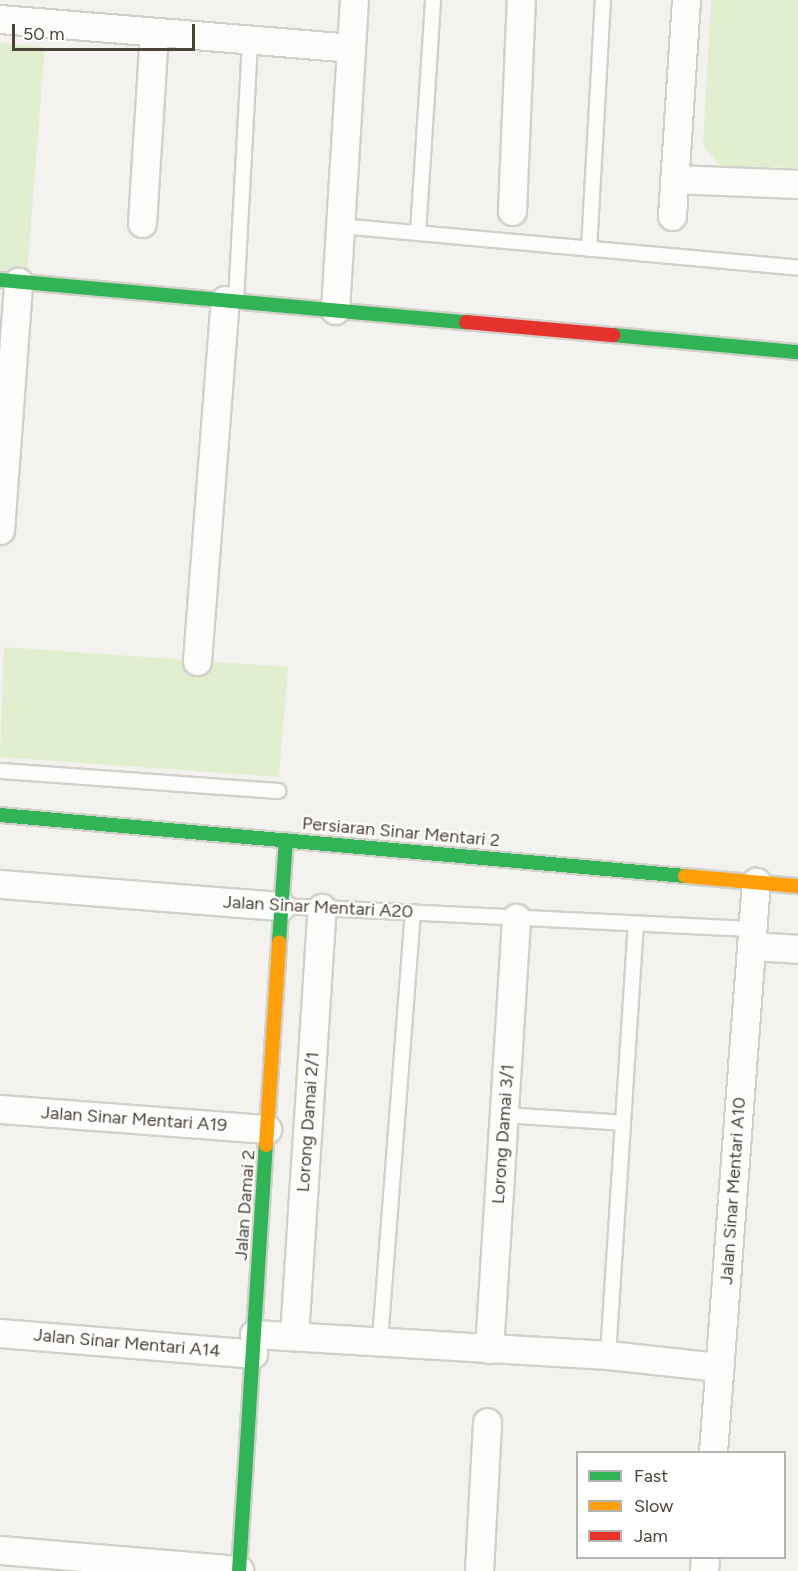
<!DOCTYPE html>
<html>
<head>
<meta charset="utf-8">
<style>
  body { margin:0 }
  #map { position:relative; width:798px; height:1571px; overflow:hidden; background:#f4f2ee; font-family:Figtree,sans-serif }
  div>[style] { position:absolute }
  [style*='--x'] { left:calc(var(--x)*1px); top:calc(var(--y)*1px); width:calc(var(--w)*1px); rotate:calc(var(--a)*1deg) }
  .green>* { inset:0; background:#e1eecf }
  .roads { filter:drop-shadow(2px 0 #d2d0cb) drop-shadow(-2px 0 #d2d0cb) drop-shadow(0 2px #d2d0cb) drop-shadow(0 -2px #d2d0cb) }
  .lane>* { height:14px; margin:-7px; padding:0 7px; transform-origin:7px; border-radius:7px; background:#fdfdfc }
  .street>* { height:27px; margin:-13.5px; padding:0 13.5px; transform-origin:13.5px; border-radius:13.5px; background:#fdfdfc }
  .fast>* { height:14px; margin:-7px; padding:0 7px; transform-origin:7px; border-radius:7px; background:#30b455 }
  .slow>* { height:14px; margin:-7px; padding:0 7px; transform-origin:7px; border-radius:7px; background:#ff9f0a }
  .jam>* { height:14px; margin:-7px; padding:0 7px; transform-origin:7px; border-radius:7px; background:#e5322d }
  span { translate:-50% -50%; white-space:nowrap; text-align:center; line-height:1.15; -webkit-text-stroke:4.5px #fff; paint-order:stroke }
  .street-label { font-size:18px; color:#4b4439 }
  .legend { position:absolute; left:576px; top:1451px; width:210px; height:108px; box-sizing:border-box; background:#fff; border:2px solid #b7b4b0; margin:0; padding:8px 10px; list-style:none; font-size:18px; color:#4b4439 }
  .legend li { display:flex; align-items:center; gap:12px; height:30px }
  .legend b { width:30px; border:2px solid #b7b4b0 }
  .scale { position:absolute; left:12px; top:24px; width:183px; height:27px; box-sizing:border-box; border:3px solid #4b4439; border-top:0; padding-left:8px; font-size:18px; line-height:21px; white-space:nowrap; color:#4b4439; -webkit-text-stroke:4px #fff; paint-order:stroke }
</style>
</head>
<body>
<div id="map">
  <div class="green">
    <div style="clip-path:polygon(711px 0,798px 0,798px 168px,720px 166px,703px 145px)"></div>
    <div style="clip-path:polygon(0 43px,45px 47px,27px 273px,0 270px)"></div>
    <div style="clip-path:polygon(4px 647px,288px 667px,279px 777px,0 757px)"></div>
  </div>
  <div class="roads">
    <div class="lane">
      <div style="--x:340;--y:226;--w:460;--a:5.2"></div>
      <div style="--x:418;--y:233;--w:233;--a:-86.3"></div>
      <div style="--x:589;--y:249;--w:249;--a:-86.8"></div>
      <div style="--x:236;--y:301;--w:261;--a:-86.9"></div>
      <div style="--x:0;--y:771;--w:279;--a:4.1"></div>
      <div style="--x:282;--y:906;--w:472;--a:2.8"></div>
      <div style="--x:504;--y:1115;--w:119;--a:3.8"></div>
      <div style="--x:380;--y:1340;--w:429;--a:-85.6"></div>
      <div style="--x:608;--y:1355;--w:432;--a:-86.3"></div>
    </div>
    <div class="street">
      <div style="--x:0;--y:19;--w:352;--a:4.7"></div>
      <div style="--x:674;--y:179;--w:124;--a:2.3"></div>
      <div style="--x:512;--y:211;--w:211;--a:-87.6"></div>
      <div style="--x:672;--y:216;--w:216;--a:-86.3"></div>
      <div style="--x:142;--y:223;--w:191;--a:-86.4"></div>
      <div style="--x:335;--y:310;--w:311;--a:-86.5"></div>
      <div style="--x:0;--y:530;--w:249;--a:-85.8"></div>
      <div style="--x:197;--y:661;--w:362;--a:-85.6"></div>
      <div style="--x:0;--y:884;--w:282;--a:4.5"></div>
      <div style="--x:752;--y:946;--w:46;--a:3.7"></div>
      <div style="--x:0;--y:1109;--w:268;--a:4.3"></div>
      <div style="--x:0;--y:1333;--w:254;--a:4.7"></div>
      <div style="--x:254;--y:1334;--w:355;--a:3.4"></div>
      <div style="--x:608;--y:1355;--w:112;--a:6.2"></div>
      <div style="--x:294;--y:1336;--w:429;--a:-86.3"></div>
      <div style="--x:489;--y:1349;--w:432;--a:-86.4"></div>
      <div style="--x:713;--y:1452;--w:572;--a:-85.69"></div>
      <div style="--x:0;--y:1550;--w:240;--a:4.8"></div>
      <div style="--x:479;--y:1571;--w:149;--a:-86.9"></div>
      <div style="--x:704;--y:1571;--w:13;--a:-86"></div>
    </div>
    <div class="fast">
      <div style="--x:0;--y:280;--w:468;--a:5.2"></div>
      <div style="--x:613;--y:335;--w:186;--a:5.3"></div>
      <div style="--x:0;--y:815;--w:688;--a:5.09"></div>
      <div style="--x:279;--y:942;--w:102;--a:-86.1"></div>
      <div style="--x:239;--y:1571;--w:427;--a:-86.4"></div>
    </div>
    <div class="slow">
      <div style="--x:685;--y:876;--w:113;--a:5.1"></div>
      <div style="--x:266;--y:1145;--w:203;--a:-86.3"></div>
    </div>
    <div class="jam">
      <div style="--x:466;--y:322;--w:148;--a:5.1"></div>
    </div>
  </div>
  <div class="street-label">
    <span style="left:401px;top:832px;rotate:5deg">Persiaran Sinar Mentari 2</span>
    <span style="left:318px;top:907px;rotate:3deg">Jalan Sinar Mentari A20</span>
    <span style="left:134px;top:1119px;rotate:4deg">Jalan Sinar Mentari A19</span>
    <span style="left:308px;top:1122px;rotate:-86deg">Lorong Damai 2/1</span>
    <span style="left:503px;top:1134px;rotate:-86deg">Lorong Damai 3/1</span>
    <span style="left:733px;top:1191px;rotate:-86deg">Jalan Sinar Mentari A10</span>
    <span style="left:245px;top:1205px;rotate:-86deg">Jalan Damai 2</span>
    <span style="left:127px;top:1343px;rotate:5deg">Jalan Sinar Mentari A14</span>
  </div>
  <ul class="legend">
  <li><b style="height:8px;background:#30b455"></b>Fast</li>
  <li><b style="height:8px;background:#ff9f0a"></b>Slow</li>
  <li><b style="height:8px;background:#e5322d"></b>Jam</li>
  </ul>
  <div class="scale">50 m</div>
</div>
</body>
</html>
